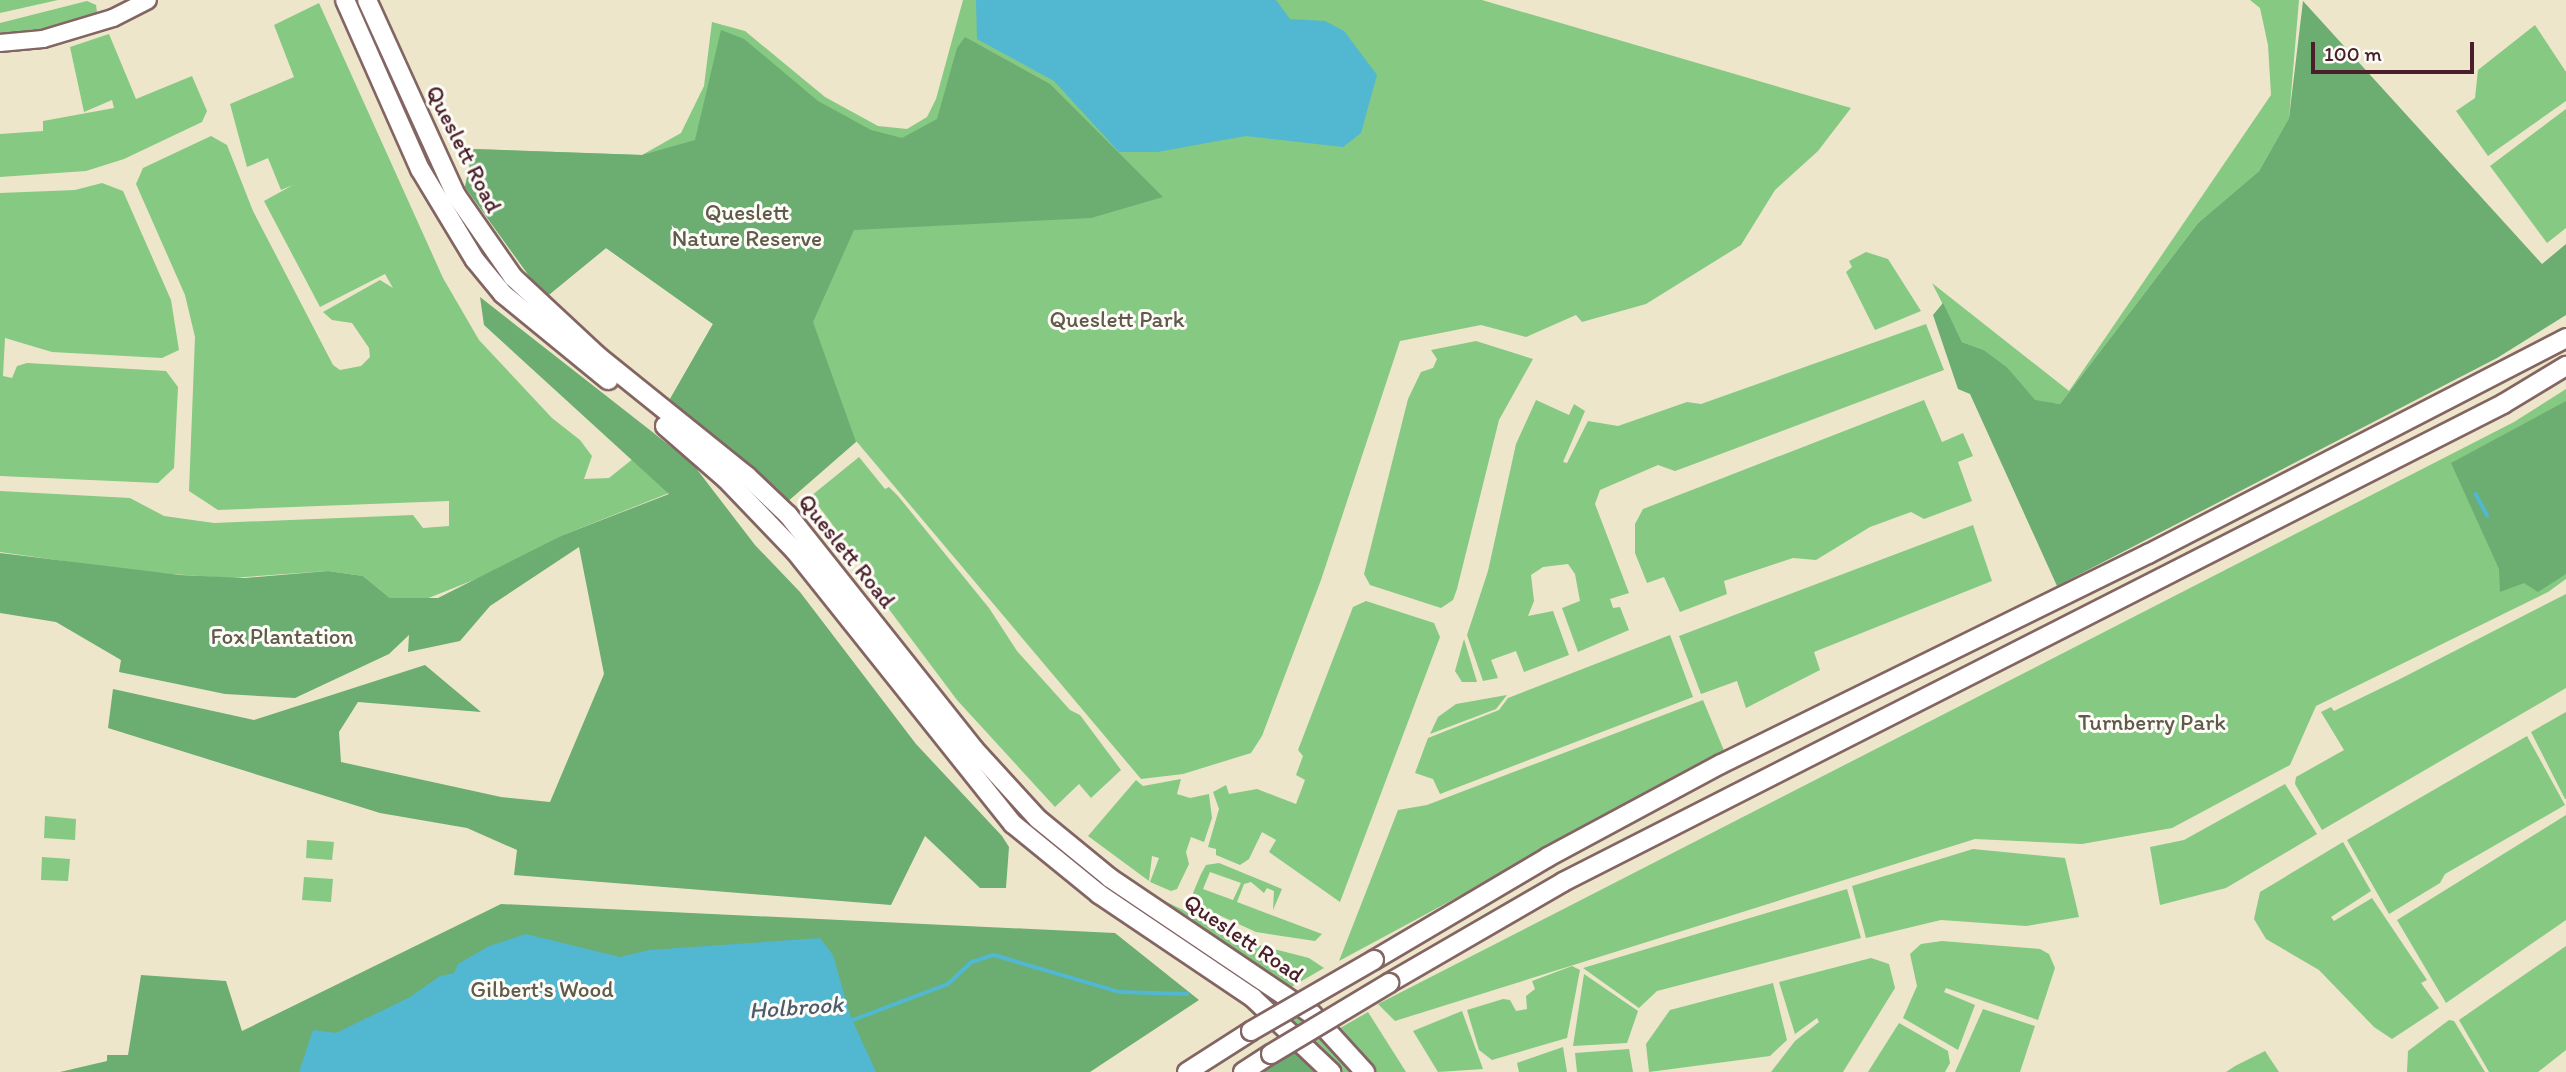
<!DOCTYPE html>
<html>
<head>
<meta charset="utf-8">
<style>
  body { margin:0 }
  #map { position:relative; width:2566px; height:1072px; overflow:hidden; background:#eee6ca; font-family:Itim,sans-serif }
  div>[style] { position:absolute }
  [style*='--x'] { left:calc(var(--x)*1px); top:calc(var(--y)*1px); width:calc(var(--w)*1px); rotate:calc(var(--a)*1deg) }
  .green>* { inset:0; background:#85c983 }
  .forest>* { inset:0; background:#6cad71 }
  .water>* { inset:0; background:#52b7d0 }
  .stream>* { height:3.5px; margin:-1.75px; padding:0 1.75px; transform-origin:1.75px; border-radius:1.75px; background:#52b7d0 }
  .roads { filter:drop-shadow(2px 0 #836563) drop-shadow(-2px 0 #836563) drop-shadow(0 2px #836563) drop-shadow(0 -2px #836563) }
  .major>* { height:16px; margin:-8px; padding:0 8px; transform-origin:8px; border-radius:8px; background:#fff }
  .highway>* { height:18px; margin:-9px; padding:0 9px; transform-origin:9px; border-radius:9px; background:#fff }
  .bridges { filter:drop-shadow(2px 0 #836563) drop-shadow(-2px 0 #836563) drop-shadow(0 2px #836563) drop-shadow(0 -2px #836563) }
  .highway-bridge>* { height:18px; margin:-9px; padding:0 9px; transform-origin:9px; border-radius:9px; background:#fff }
  span { translate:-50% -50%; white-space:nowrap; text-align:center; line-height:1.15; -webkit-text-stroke:6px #fdfcf7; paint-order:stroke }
  .street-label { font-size:23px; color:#4a1f2b }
  .park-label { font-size:23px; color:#5f5a4a }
  .water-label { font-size:24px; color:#4d5c6d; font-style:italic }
  .scale { position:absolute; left:2311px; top:42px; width:163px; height:32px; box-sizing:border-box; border:4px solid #4a1f2b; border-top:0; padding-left:9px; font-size:21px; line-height:24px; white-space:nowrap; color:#4a1f2b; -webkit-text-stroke:5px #fdfcf7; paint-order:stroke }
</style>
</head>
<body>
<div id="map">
  <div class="green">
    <div style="clip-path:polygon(0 0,58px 0,0 13px)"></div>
    <div style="clip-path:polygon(963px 0,1482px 0,1851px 108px,1818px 151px,1775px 190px,1741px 245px,1646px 304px,1582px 322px,1576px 315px,1526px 337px,1481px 325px,1400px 341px,1321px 580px,1262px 736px,1251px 753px,1183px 774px,1141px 779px,857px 442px,670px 399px,713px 324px,606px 248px,545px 298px,465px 187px,473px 149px,642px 155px,681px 133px,704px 86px,712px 22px,745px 31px,825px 97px,878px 126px,907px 129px,927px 117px,936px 99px)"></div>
    <div style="clip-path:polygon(2250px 0,2299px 0,2289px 118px,2259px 171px,2198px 223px,2060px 404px,2035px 401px,2007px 367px,1984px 350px,1962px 342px,1932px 283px,2069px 391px,2271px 95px,2268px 45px,2260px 8px)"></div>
    <div style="clip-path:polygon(87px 1px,96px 5px,97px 12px,87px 23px,0 39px,0 23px)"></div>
    <div style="clip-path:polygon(319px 3px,443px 278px,479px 340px,552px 418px,580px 440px,592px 456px,584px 479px,609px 478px,634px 458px,669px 493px,563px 535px,511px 565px,426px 599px,390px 598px,363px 576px,328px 571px,230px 578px,141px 572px,0 552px,0 491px,130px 498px,164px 516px,214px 523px,413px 515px,423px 528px,449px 526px,449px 501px,218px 510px,189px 491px,195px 337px,185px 295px,136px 184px,143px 168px,211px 136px,227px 145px,253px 211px,333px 365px,340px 370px,361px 366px,370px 357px,369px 348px,352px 323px,332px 320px,323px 312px,380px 280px,393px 288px,385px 274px,320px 307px,264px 201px,293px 185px,281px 190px,268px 158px,247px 167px,230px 104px,294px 77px,274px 25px)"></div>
    <div style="clip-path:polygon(2535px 25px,2566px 72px,2566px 101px,2488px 156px,2456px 111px,2475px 98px,2478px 70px)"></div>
    <div style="clip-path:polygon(109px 34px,136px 99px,192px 76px,207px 111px,202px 122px,124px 159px,86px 171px,0 177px,0 134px,43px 131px,43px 121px,114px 108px,112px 100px,84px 112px,70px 47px)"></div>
    <div style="clip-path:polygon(2566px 109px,2566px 228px,2547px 243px,2490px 166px)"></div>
    <div style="clip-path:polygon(102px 183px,123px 191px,171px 300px,179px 350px,162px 358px,52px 352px,5px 338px,3px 376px,12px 378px,17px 366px,27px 363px,166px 371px,178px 387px,174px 468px,158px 483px,0 476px,0 193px,75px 190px)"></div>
    <div style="clip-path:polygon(1866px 252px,1888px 259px,1921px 311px,1875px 330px,1846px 272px,1852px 267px,1849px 261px)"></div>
    <div style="clip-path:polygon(1926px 324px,1944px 370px,1686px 467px,1675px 471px,1658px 465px,1600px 490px,1595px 504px,1629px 593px,1610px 599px,1613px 608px,1620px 607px,1629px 630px,1578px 652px,1562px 608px,1580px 601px,1575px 574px,1568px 564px,1543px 567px,1531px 575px,1534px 601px,1528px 616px,1553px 611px,1569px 655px,1524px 672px,1516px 651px,1491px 660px,1498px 678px,1483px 681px,1467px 635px,1488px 571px,1516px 444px,1536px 400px,1569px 415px,1574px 404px,1585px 411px,1563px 462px,1567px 463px,1588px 421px,1618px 426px,1687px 402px,1701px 404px)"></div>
    <div style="clip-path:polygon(1476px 341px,1533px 359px,1499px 420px,1457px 589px,1453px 600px,1441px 608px,1370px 585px,1364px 574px,1408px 399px,1421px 372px,1433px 368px,1437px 359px,1431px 350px)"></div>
    <div style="clip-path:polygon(2566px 389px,2566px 579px,2548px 592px,2316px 706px,2290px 765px,2172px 828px,2082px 844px,1975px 839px,1395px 1021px,1378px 1004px,2514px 422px)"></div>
    <div style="clip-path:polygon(1924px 400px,1942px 442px,1963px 433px,1973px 456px,1958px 462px,1972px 501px,1924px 519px,1911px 512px,1870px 527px,1816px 560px,1793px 558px,1724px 581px,1727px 594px,1680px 612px,1664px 577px,1647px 583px,1635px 553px,1635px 524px,1643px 509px)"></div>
    <div style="clip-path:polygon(859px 457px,885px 489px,889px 487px,898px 496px,989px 608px,1017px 651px,1070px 710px,1080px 715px,1121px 770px,1091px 798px,1079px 784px,1055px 807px,957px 700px,864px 576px,868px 572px,811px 496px)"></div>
    <div style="clip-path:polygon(1973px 525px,1992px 581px,1814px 652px,1820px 670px,1746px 708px,1737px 681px,1701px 694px,1679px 636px)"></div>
    <div style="clip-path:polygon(2566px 594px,2566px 688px,2322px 830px,2295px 784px,2296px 777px,2344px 750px,2321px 712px,2331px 707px,2334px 711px,2398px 680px)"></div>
    <div style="clip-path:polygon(1366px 601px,1434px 623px,1440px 637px,1340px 902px,1269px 852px,1276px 840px,1262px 832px,1249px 859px,1240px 865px,1216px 855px,1216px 849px,1208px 847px,1219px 809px,1213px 792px,1226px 785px,1229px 794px,1257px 789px,1296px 804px,1305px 780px,1296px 775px,1303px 756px,1298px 750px,1353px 607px)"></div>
    <div style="clip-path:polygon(1670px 635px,1693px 697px,1440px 794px,1433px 779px,1415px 773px,1428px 738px,1499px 710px,1508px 698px)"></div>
    <div style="clip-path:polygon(1464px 639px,1477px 682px,1462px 682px,1455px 671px)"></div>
    <div style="clip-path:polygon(1507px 695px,1496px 709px,1430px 734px,1438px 717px,1456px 704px)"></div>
    <div style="clip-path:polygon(1703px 700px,1725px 753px,1339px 961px,1398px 810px,1427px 805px)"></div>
    <div style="clip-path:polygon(2566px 712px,2566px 799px,2565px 799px,2531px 732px)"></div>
    <div style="clip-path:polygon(2527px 736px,2565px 805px,2445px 874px,2440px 883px,2389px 914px,2347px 840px)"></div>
    <div style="clip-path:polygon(1181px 779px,1177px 794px,1190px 798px,1209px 794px,1212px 818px,1204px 842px,1191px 837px,1186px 852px,1189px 864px,1177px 889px,1171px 891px,1150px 882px,1159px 858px,1152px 856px,1149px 881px,1088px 836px,1136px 780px,1143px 786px)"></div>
    <div style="clip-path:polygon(2285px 784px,2317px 834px,2226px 888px,2160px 905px,2150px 847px,2184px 840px)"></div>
    <div style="clip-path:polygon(2566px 815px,2566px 920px,2446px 1003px,2397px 920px)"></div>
    <div style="clip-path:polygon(45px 816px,76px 819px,75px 840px,44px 838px)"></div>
    <div style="clip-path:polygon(307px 840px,334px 842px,332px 860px,306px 858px)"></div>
    <div style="clip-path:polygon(2343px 842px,2371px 891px,2331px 917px,2334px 921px,2372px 898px,2427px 980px,2421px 983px,2439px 1008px,2392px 1039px,2374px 1027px,2319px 970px,2266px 939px,2254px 919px,2260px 892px)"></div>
    <div style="clip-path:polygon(1973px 849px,2065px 858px,2079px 917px,2026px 926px,1941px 920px,1866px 938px,1852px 886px)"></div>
    <div style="clip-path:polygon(42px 857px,70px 859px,68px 881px,41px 880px)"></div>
    <div style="clip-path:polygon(evenodd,1219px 863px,1282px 889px,1273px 910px,1274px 891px,1267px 888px,1264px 893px,1251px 882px,1244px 884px,1237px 902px,1322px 934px,1315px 941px,1256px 932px,1199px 906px,1193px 893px,1201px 874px,1206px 865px,1219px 863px,1210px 872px,1241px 883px,1233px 900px,1203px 889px,1210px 872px)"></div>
    <div style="clip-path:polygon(304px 877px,333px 879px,331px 902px,302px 900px)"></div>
    <div style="clip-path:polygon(1115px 888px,1262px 984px,1331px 1042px,1355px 1072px,1337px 1072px,1109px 894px)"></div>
    <div style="clip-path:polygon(1140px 889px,1251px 943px,1309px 958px,1324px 968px,1288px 989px)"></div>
    <div style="clip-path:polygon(1847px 889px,1861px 938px,1657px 991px,1639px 1008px,1583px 968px)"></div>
    <div style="clip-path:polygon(1942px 941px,2040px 949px,2049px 954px,2055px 968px,2038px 1020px,1946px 988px,1944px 992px,1975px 1005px,1958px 1050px,1903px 1018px,1917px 986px,1910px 954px,1921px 944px)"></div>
    <div style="clip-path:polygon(2566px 946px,2566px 1050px,2538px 1072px,2489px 1072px,2459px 1020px)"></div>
    <div style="clip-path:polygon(1871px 958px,1889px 964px,1895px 988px,1843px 1072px,1771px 1072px,1795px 1041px,1819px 1022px,1817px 1018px,1795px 1034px,1779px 982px)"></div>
    <div style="clip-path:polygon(1572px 966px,1580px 970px,1567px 1038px,1492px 1060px,1479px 1050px,1467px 1010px,1503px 999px,1510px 1000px,1516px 1011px,1527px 1009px,1526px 996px,1535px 989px,1532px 981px)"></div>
    <div style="clip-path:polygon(1584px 974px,1638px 1011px,1627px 1043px,1573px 1046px)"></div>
    <div style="clip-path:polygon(1773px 983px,1787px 1040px,1770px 1056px,1649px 1072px,1646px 1044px,1670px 1010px)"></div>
    <div style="clip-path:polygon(1983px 1009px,2035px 1026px,2020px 1072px,1955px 1072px)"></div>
    <div style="clip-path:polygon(1462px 1011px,1483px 1069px,1438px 1072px,1413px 1031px)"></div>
    <div style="clip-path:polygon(1368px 1012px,1406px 1072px,1372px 1072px,1335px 1031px)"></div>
    <div style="clip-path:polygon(2449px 1020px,2454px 1021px,2485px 1072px,2407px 1072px,2408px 1051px)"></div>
    <div style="clip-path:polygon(1899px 1023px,1948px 1051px,1950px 1063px,1945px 1072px,1868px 1072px)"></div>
    <div style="clip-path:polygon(1563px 1047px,1567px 1072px,1519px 1072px,1517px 1063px)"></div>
    <div style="clip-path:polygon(1629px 1049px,1633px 1072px,1577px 1072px,1575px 1053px)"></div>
    <div style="clip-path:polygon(2265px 1051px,2279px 1072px,2226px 1072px,2235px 1066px)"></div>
  </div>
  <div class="forest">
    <div style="clip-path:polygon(2303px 1px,2542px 264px,2566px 244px,2566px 315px,2497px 358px,2057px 586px,1970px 394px,1958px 389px,1933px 315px,1943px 303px,1962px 342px,1984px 350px,2007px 367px,2035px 400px,2060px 404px,2198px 223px,2259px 171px,2289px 118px)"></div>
    <div style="clip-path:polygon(721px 30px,744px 39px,818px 101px,871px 130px,902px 138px,937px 119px,957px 48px,965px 37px,1050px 84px,1163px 197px,1091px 218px,854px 230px,813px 322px,856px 442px,786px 503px,670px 399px,713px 324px,606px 248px,545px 298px,465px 187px,473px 149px,642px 155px,695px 140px)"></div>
    <div style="clip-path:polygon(480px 297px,692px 463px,755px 545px,800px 592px,916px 744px,1002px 836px,1009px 847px,1006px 888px,980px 888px,925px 836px,891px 905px,514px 875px,517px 850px,467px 828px,380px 813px,108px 728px,113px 689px,254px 720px,425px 665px,481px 712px,358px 702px,339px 732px,341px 762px,501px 797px,550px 802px,604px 674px,579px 547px,490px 606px,460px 641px,408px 652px,409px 635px,389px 654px,295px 698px,225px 694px,119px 672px,121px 660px,56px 622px,0 613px,0 553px,180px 575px,245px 578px,328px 571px,363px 576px,390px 598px,438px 598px,563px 535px,669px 494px,484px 325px)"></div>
    <div style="clip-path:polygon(2566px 401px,2566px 574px,2538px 592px,2524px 583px,2500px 592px,2499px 569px,2451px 463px)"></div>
    <div style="clip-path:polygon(501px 904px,1115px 933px,1199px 1000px,1090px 1072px,60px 1072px,107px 1061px,107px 1055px,128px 1055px,141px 975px,226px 981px,242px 1031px)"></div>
    <div style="clip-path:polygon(1294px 1050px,1315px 1072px,1260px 1072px)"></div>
  </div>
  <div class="water">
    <div style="clip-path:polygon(976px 0,1276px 0,1290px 19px,1325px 21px,1344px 31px,1377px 75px,1361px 133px,1343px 147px,1246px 136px,1157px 152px,1119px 152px,1054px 81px,977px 39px)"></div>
    <div style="clip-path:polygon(526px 934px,620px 957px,649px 950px,820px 938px,833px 955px,850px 1015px,876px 1072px,299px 1072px,313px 1030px,336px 1033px,410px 997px,440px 976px,454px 973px,458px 964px,489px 946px)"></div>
  </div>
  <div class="stream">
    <div style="--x:2476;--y:494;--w:24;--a:62"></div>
    <div style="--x:848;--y:1022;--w:107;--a:-20.8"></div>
    <div style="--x:948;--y:984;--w:33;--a:-43"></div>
    <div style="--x:972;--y:962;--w:23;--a:-18"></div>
    <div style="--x:994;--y:955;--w:131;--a:16.4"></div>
    <div style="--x:1120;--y:992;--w:67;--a:1.7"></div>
  </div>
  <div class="roads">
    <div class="major">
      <div style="--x:0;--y:43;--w:43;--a:-5.3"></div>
      <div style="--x:43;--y:39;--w:73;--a:-16.7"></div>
      <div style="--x:113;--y:18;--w:39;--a:-27"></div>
    </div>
    <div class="highway">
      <div style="--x:345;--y:0;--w:185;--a:66.1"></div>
      <div style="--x:420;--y:169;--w:106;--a:58.9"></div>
      <div style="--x:475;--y:260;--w:44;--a:50.5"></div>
      <div style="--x:503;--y:294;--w:136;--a:39.3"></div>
      <div style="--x:367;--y:0;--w:214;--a:65.5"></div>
      <div style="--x:456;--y:195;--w:100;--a:55.2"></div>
      <div style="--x:513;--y:277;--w:117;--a:42.9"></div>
      <div style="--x:599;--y:357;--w:190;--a:38.8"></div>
      <div style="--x:747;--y:476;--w:57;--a:43.6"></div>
      <div style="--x:788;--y:515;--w:299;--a:51.5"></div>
      <div style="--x:974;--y:749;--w:95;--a:47.6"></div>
      <div style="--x:1038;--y:819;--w:93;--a:39.3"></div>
      <div style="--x:1110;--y:878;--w:244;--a:34"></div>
      <div style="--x:1312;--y:1014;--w:79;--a:47.6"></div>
      <div style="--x:665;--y:426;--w:81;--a:41"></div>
      <div style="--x:726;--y:479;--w:100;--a:46.2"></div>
      <div style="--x:795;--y:551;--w:349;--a:51.4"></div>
      <div style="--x:1013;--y:824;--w:111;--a:39.1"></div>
      <div style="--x:1099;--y:894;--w:186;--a:34"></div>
      <div style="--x:1253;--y:998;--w:108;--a:43.5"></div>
      <div style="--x:1374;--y:960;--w:202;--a:-30.6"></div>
      <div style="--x:1548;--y:857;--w:196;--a:-28.3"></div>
      <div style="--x:1721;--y:764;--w:476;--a:-26.2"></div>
      <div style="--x:2148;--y:554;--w:471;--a:-27.3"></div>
      <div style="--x:1389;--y:983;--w:201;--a:-30.1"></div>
      <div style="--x:1563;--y:882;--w:1055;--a:-26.95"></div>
      <div style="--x:2503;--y:404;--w:74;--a:-31.1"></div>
      <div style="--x:1187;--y:1072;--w:76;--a:-32.6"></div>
      <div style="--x:1243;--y:1072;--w:33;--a:-33"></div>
    </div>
  </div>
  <div class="bridges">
    <div class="highway-bridge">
      <div style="--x:1251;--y:1031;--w:142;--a:-30"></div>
      <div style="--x:1271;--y:1054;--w:138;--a:-31"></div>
    </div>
  </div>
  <div class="street-label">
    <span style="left:464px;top:149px;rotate:63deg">Queslett Road</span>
    <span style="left:847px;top:551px;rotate:51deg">Queslett Road</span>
    <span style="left:1244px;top:938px;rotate:34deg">Queslett Road</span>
  </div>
  <div class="park-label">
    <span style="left:747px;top:225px">Queslett<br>Nature Reserve</span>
    <span style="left:1117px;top:319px">Queslett Park</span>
    <span style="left:282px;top:636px">Fox Plantation</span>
    <span style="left:2152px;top:722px">Turnberry Park</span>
    <span style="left:542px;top:989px">Gilbert's Wood</span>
  </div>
  <div class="water-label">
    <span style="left:796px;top:1007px;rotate:-4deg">Holbrook</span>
  </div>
  <div class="scale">100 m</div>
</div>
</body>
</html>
